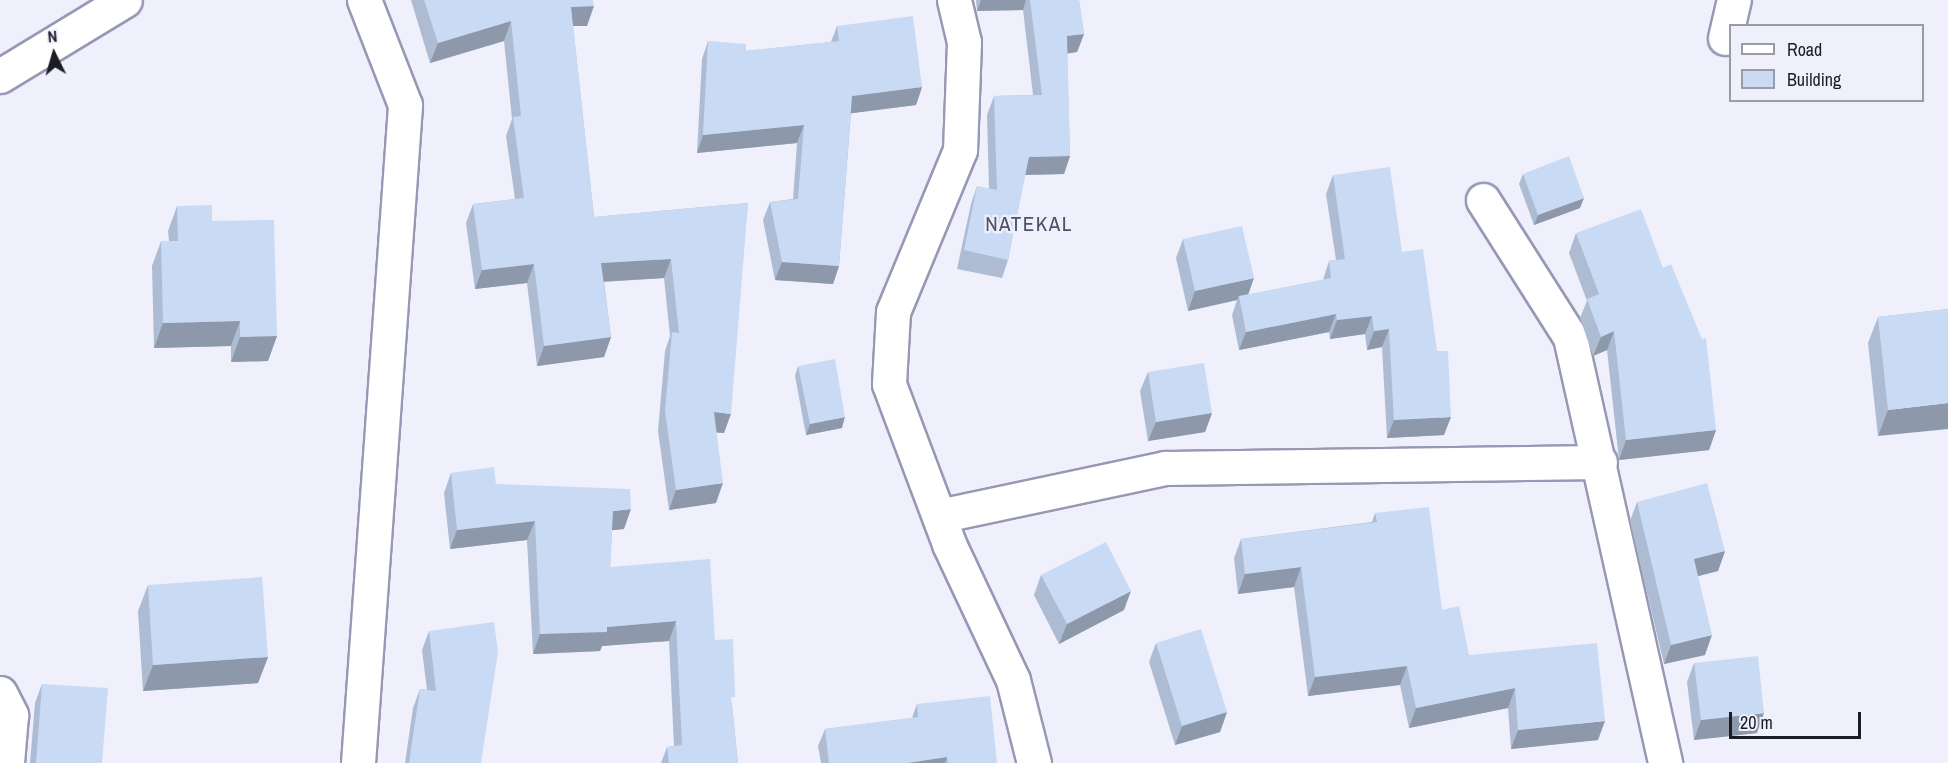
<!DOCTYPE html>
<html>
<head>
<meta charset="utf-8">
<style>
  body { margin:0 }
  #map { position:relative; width:1948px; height:763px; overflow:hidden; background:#eff0fc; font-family:"Archivo Narrow",sans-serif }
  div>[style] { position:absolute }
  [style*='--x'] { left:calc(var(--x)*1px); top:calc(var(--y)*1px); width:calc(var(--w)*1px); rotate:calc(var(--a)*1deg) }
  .roads { filter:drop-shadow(2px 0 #9798b3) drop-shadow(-2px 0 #9798b3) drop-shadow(0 2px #9798b3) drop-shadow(0 -2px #9798b3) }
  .minor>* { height:33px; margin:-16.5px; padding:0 16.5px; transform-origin:16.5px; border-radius:16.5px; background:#fff }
  .wall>* { inset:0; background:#adbcd2 }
  .shaded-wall>* { inset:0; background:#8d99ab }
  .building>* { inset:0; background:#c9dbf4 }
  span { translate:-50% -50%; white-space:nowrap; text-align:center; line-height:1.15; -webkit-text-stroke:4.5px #eff0fc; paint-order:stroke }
  .quarter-label { font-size:21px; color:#4f5068; letter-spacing:1.5px }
  .legend { position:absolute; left:1729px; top:24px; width:195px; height:78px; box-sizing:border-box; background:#eff0fc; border:2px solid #9b9ba7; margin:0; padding:8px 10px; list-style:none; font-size:18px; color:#1c1c27 }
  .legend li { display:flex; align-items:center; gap:12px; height:30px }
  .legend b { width:30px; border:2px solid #9b9ba7 }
  .north { position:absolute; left:24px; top:24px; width:60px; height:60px; -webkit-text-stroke:4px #eff0fc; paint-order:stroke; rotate:355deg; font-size:16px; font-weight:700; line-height:24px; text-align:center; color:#1c1c27 }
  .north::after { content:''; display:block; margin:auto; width:21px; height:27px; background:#1c1c27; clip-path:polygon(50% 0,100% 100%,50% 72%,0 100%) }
  .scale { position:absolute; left:1729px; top:712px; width:132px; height:27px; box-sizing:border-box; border:3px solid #1c1c27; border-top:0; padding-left:8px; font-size:18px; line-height:21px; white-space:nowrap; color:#1c1c27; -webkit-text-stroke:4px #eff0fc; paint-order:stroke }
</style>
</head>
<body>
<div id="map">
  <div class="roads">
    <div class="minor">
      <div style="--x:954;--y:0;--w:43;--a:76.6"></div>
      <div style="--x:964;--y:42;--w:108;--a:92.1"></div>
      <div style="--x:960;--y:150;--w:175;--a:112.5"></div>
      <div style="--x:893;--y:312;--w:72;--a:93.2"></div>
      <div style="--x:889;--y:384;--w:171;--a:69.4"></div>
      <div style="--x:949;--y:544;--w:150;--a:64.8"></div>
      <div style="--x:1013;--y:680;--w:86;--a:75.8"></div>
      <div style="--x:1725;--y:38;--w:39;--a:-77"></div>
      <div style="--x:0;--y:76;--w:146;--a:-31.3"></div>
      <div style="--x:1483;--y:200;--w:162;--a:57.6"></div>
      <div style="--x:1570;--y:337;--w:436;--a:77.4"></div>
      <div style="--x:939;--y:516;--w:231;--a:-12"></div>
      <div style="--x:1165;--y:468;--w:435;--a:-0.8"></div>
      <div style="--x:0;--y:693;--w:25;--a:63"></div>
      <div style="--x:11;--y:715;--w:48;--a:94.8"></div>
      <div style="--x:358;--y:763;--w:660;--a:-85.91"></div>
      <div style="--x:405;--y:105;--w:113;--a:-111.3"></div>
    </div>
  </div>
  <div class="wall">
    <div style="clip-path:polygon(411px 0,593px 0,587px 26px,573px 26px,594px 217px,748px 203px,724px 433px,716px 432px,716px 503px,669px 510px,658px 431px,665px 351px,670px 336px,664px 278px,604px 282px,611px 337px,604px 357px,537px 366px,527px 283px,475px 289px,466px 223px,473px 204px,515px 199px,506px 136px,512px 119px,504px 41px,430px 63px)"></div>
    <div style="clip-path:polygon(976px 0,1079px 0,1084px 34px,1077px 52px,1067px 54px,1070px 156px,1064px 174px,1025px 175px,1008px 260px,1002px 278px,957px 269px,971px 204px,977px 186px,989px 189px,987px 115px,994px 96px,1033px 95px,1023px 10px,977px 11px)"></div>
    <div style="clip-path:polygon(837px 26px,922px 87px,916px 105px,851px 113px,839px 266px,833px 284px,775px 280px,763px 220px,770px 202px,793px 199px,797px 143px,697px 153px,702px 59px,708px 41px,746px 51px,831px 42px)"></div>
    <div style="clip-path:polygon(1523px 174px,1580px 208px,1534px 225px,1519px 184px)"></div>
    <div style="clip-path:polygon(1333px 175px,1402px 252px,1444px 435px,1387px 438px,1382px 347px,1367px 350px,1365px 334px,1330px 339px,1329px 332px,1239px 350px,1232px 315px,1237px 300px,1188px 311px,1176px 258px,1183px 239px,1248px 295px,1323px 280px,1329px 261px,1336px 260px,1326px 194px)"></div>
    <div style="clip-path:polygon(177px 206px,212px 221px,277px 336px,268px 361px,231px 362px,231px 346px,154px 348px,152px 266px,161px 241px,169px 241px,168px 231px)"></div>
    <div style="clip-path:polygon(1576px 233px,1716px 430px,1709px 450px,1619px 460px,1607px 350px,1593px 356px,1580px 318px,1587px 301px,1569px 253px)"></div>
    <div style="clip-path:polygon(1948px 309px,1878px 436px,1868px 343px,1878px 317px)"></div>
    <div style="clip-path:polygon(798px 366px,842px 428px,806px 435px,795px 376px)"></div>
    <div style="clip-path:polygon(1148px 372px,1212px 413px,1205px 432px,1148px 441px,1140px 391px)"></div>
    <div style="clip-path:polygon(451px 473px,496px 484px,624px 529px,612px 530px,610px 567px,715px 640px,732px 705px,738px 763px,661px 763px,667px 747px,674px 746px,669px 641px,602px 646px,600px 651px,533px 654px,527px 540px,450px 549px,444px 493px)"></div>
    <div style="clip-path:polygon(1637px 502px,1725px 551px,1718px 571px,1698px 576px,1705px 655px,1664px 664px,1630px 521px)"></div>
    <div style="clip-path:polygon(1375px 513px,1442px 610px,1469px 655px,1598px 740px,1511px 749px,1508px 708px,1409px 728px,1400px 685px,1308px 696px,1294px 587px,1238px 594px,1234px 558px,1241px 539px,1372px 522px)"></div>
    <div style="clip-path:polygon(1041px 575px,1124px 610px,1059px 644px,1034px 595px)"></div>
    <div style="clip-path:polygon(148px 585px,268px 657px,258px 683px,143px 691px,138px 611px)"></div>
    <div style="clip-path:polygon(429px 631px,481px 763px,405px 763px,413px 708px,420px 689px,427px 690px,422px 650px)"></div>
    <div style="clip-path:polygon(1156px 643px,1227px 712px,1220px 732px,1175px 745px,1149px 662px)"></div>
    <div style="clip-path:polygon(1694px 663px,1757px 733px,1694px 740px,1687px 682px)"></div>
    <div style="clip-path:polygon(42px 684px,102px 763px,30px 763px,35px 703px)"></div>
    <div style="clip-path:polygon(917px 704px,997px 763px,821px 763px,818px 746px,825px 729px,912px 718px)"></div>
  </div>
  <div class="shaded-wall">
    <div style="clip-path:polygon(981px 0,1026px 0,1023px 10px,977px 11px)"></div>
    <div style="clip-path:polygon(594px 6px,587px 26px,564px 26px,571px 7px)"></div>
    <div style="clip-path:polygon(511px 21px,504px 41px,430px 63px,438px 43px)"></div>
    <div style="clip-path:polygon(1084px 34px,1077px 52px,1060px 54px,1067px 36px)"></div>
    <div style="clip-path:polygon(922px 87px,916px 105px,846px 114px,852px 96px)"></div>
    <div style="clip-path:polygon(804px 125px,797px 143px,697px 153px,703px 135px)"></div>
    <div style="clip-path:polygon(1070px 156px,1064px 174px,1022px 175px,1029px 157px)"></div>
    <div style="clip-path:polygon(1584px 198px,1580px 208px,1534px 225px,1538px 215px)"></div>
    <div style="clip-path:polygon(671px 259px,664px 278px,594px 282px,601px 263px)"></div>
    <div style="clip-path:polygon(782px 262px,839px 266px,833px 284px,775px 280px)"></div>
    <div style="clip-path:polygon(534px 264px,527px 283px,475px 289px,482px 270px)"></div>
    <div style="clip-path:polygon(1254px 278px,1247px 298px,1239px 296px,1237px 300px,1188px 311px,1195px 291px)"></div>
    <div style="clip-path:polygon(1336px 314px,1329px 332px,1239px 350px,1246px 332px)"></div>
    <div style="clip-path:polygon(1372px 316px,1365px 334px,1330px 339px,1337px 320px)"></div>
    <div style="clip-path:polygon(240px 321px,231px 346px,154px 348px,163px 323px)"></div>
    <div style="clip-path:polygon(1389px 329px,1382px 347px,1367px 350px,1374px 331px)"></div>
    <div style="clip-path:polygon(1614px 331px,1607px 350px,1593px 356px,1601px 337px)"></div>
    <div style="clip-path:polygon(277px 336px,268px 361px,231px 362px,240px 337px)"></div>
    <div style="clip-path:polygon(611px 337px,604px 357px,537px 366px,544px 346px)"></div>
    <div style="clip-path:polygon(1948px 403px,1948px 429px,1878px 436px,1888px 410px)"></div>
    <div style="clip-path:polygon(714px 412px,731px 414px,724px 433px,706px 432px)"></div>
    <div style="clip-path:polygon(1212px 413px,1205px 432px,1148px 441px,1156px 422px)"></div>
    <div style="clip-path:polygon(845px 417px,842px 428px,806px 435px,810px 424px)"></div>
    <div style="clip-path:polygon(1451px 417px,1444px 435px,1387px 438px,1394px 420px)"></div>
    <div style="clip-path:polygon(1716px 430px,1709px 450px,1619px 460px,1626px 440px)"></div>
    <div style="clip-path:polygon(723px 483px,716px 503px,669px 510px,676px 490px)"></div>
    <div style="clip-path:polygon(631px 509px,624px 529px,605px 531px,613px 511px)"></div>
    <div style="clip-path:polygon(535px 521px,527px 540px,450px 549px,457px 530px)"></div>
    <div style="clip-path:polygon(1725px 551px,1718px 571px,1687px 579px,1694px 559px)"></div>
    <div style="clip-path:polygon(1301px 567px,1294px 587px,1238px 594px,1245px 574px)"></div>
    <div style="clip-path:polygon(1131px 591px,1124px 610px,1059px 644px,1067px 624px)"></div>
    <div style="clip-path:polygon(676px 621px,669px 641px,602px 646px,600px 651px,533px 654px,540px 634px,607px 627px)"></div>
    <div style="clip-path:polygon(1712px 635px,1705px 655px,1664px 664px,1671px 645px)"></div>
    <div style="clip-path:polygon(268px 657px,258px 683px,143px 691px,153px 665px)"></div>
    <div style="clip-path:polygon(1407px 666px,1400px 685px,1308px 696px,1315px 677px)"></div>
    <div style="clip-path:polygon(1515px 688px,1508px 708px,1409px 728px,1416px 708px)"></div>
    <div style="clip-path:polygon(1227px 712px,1220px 732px,1175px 745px,1182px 726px)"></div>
    <div style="clip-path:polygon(1764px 713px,1757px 733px,1694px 740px,1701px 720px)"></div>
    <div style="clip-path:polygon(1605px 721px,1598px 740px,1511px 749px,1518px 730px)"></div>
    <div style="clip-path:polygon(947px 757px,945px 763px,907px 763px)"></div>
  </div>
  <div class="building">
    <div style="clip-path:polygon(424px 0,593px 0,594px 6px,571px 7px,594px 217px,748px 203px,731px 414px,714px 412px,723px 483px,676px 490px,665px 411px,672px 332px,679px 333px,671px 259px,601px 263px,611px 337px,544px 346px,534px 264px,482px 270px,473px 204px,524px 198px,513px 117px,521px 116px,511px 21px,438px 43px)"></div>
    <div style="clip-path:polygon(1030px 0,1079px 0,1084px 34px,1067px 36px,1070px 156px,1029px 157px,1008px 260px,964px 250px,977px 186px,997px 190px,994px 96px,1042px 95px)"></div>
    <div style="clip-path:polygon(913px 16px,922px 87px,852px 96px,839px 266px,782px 262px,770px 202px,798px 199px,804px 125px,703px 135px,708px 41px,746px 44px,746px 51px,839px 41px,837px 26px)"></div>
    <div style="clip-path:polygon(1569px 156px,1584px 198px,1538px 215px,1523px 174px)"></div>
    <div style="clip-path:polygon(1390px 167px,1402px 252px,1423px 249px,1437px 351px,1448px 351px,1451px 417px,1394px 420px,1389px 329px,1374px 331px,1372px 316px,1337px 320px,1336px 314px,1246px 332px,1239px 296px,1331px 278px,1329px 261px,1345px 259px,1333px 175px)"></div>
    <div style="clip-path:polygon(212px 205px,212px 221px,274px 220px,277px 336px,240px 337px,240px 321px,163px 323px,161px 241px,178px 241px,177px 206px)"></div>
    <div style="clip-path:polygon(1641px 209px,1663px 268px,1671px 264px,1702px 339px,1706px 338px,1716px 430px,1626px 440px,1614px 331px,1601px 337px,1587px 299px,1599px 294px,1576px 233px)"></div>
    <div style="clip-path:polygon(1242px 226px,1254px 278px,1195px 291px,1183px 239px)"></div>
    <div style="clip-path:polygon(1948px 309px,1948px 403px,1888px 410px,1878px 317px)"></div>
    <div style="clip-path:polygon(835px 359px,845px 417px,810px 424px,798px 366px)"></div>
    <div style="clip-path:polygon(1204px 363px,1212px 413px,1156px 422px,1148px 372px)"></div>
    <div style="clip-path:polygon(494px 467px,496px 484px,630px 489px,631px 509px,613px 511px,610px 567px,710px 559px,715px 640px,733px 639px,735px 697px,731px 697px,738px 763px,669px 763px,667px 747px,682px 745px,676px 621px,607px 627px,607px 632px,540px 634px,535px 521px,457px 530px,451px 473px)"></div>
    <div style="clip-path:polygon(1707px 483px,1725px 551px,1694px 559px,1712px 635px,1671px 645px,1637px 502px)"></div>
    <div style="clip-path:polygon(1429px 507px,1442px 610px,1459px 606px,1469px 655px,1597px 643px,1605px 721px,1518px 730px,1515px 688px,1416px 708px,1407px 666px,1315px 677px,1301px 567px,1245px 574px,1241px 539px,1377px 522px,1375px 513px)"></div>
    <div style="clip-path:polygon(1106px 542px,1131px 591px,1067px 624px,1041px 575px)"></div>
    <div style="clip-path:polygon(262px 577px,268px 657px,153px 665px,148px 585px)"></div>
    <div style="clip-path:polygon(494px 622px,498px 652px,481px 763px,409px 763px,420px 689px,436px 691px,429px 631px)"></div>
    <div style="clip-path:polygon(1201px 629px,1227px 712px,1182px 726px,1156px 643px)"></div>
    <div style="clip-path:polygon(1758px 656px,1764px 713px,1701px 720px,1694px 663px)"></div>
    <div style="clip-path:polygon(42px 684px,108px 688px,102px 763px,36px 763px)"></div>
    <div style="clip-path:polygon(990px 696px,997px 763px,948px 763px,947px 757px,907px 763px,829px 763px,825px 729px,918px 717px,917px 704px)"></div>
  </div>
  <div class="quarter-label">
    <span style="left:1029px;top:224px">NATEKAL</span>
  </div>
  <ul class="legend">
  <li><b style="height:8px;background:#fff"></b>Road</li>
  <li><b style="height:16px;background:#c9dbf4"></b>Building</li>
  </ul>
  <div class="north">N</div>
  <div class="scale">20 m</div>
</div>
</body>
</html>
